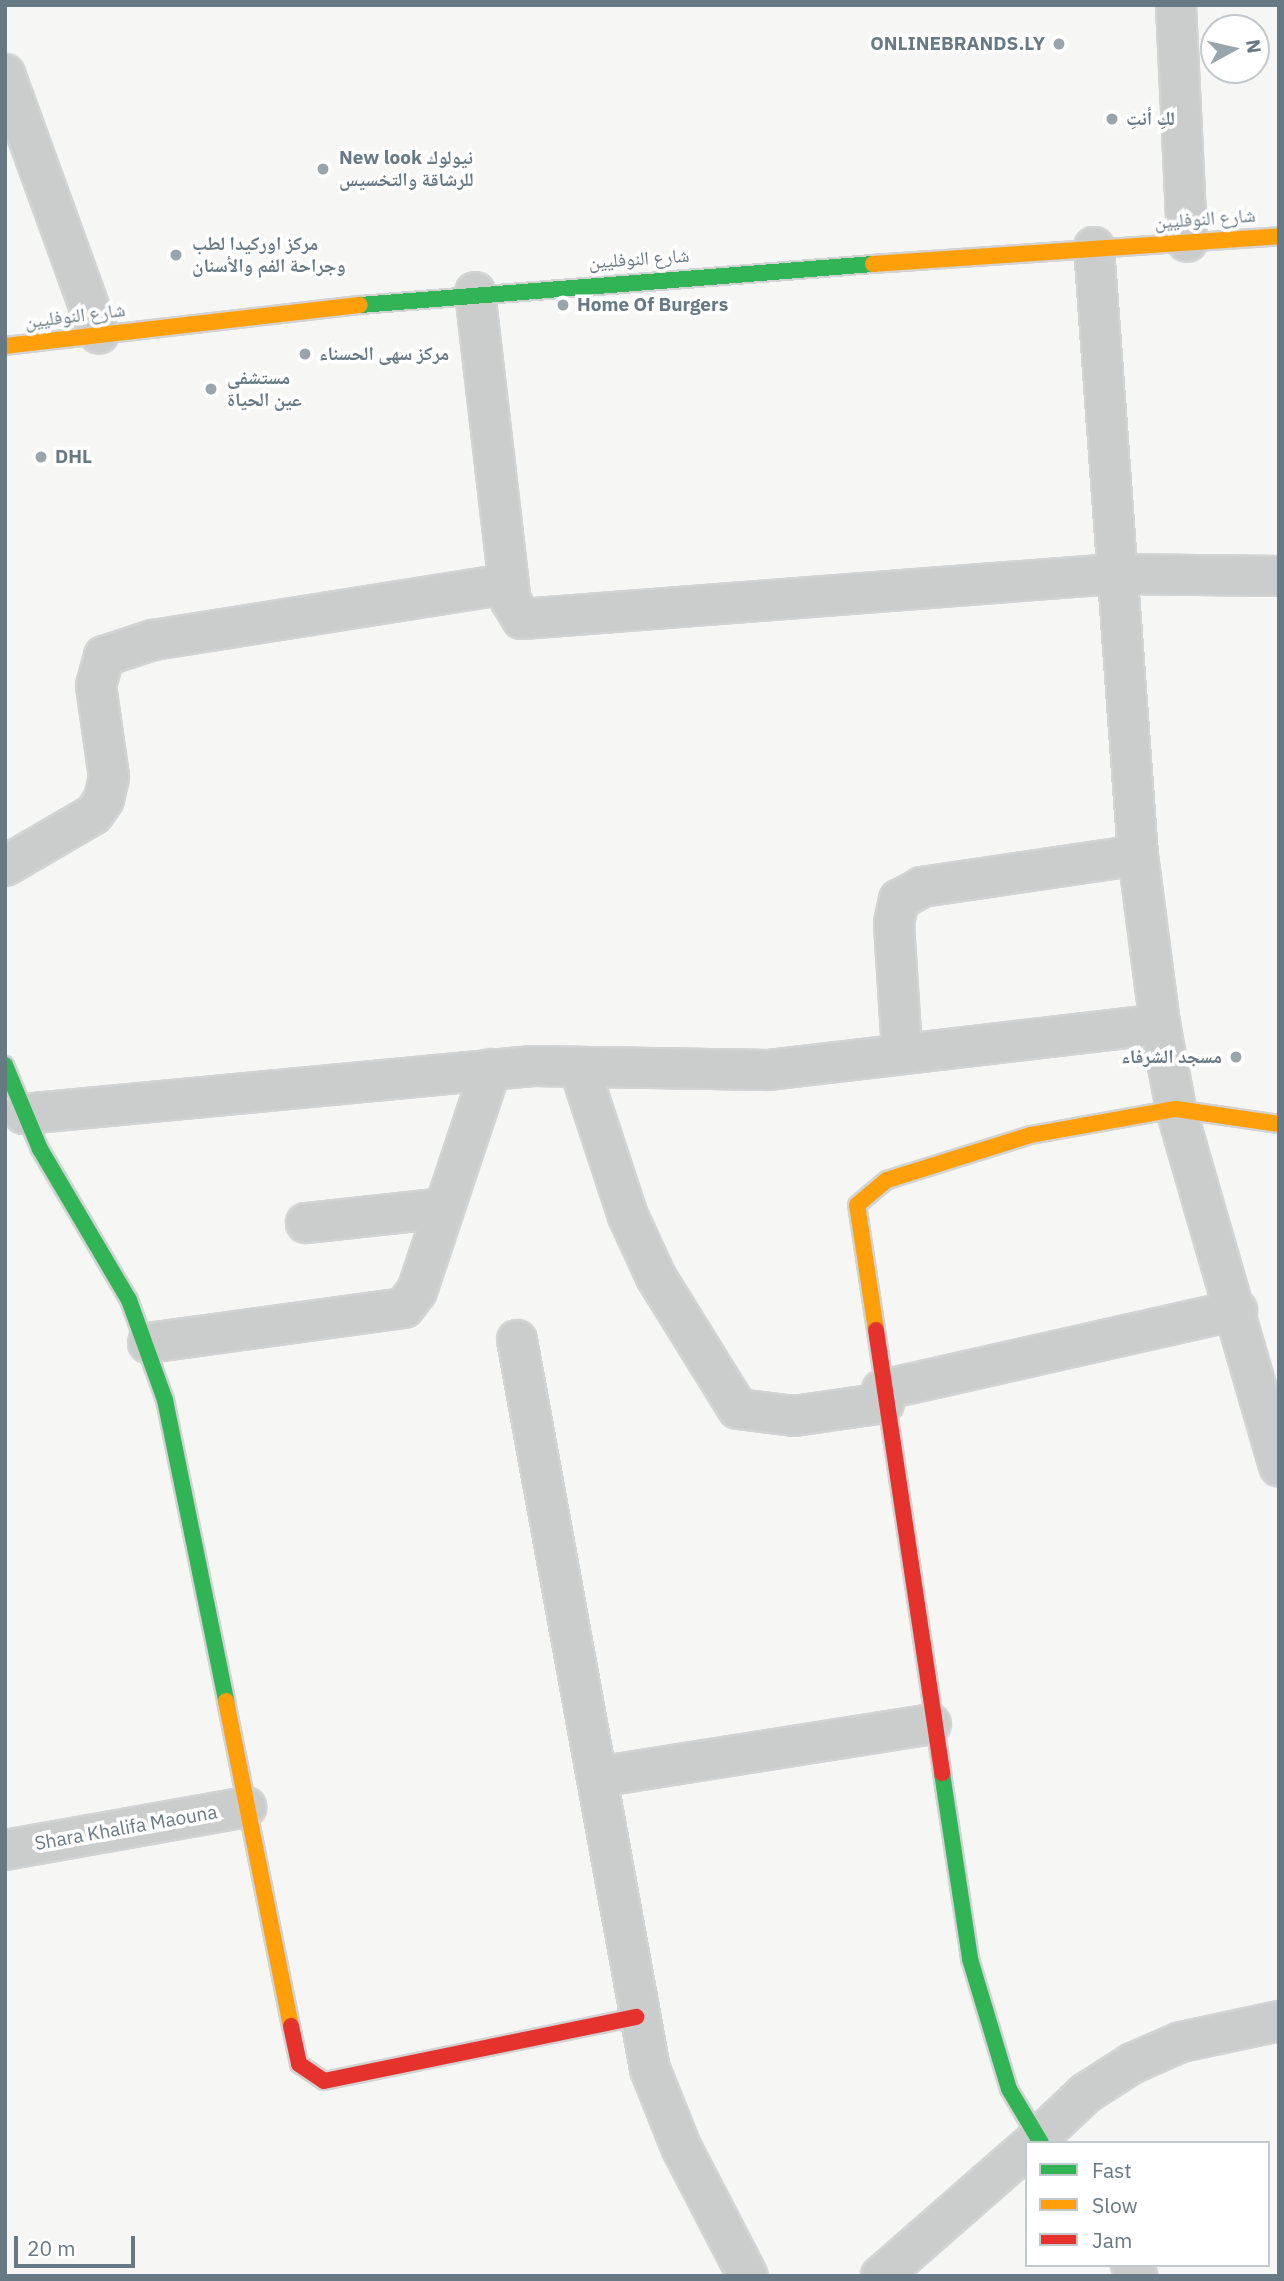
<!DOCTYPE html>
<html>
<head>
<meta charset="utf-8">
<style>
  body { margin:0 }
  #map { position:relative; width:1284px; height:2281px; overflow:hidden; background:#f6f6f5; font-family:"IBM Plex Sans","Noto Naskh Arabic",sans-serif }
  div>[style] { position:absolute }
  [style*='--x'] { left:calc(var(--x)*1px); top:calc(var(--y)*1px); width:calc(var(--w)*1px); rotate:calc(var(--a)*1deg) }
  .roads { filter:drop-shadow(2px 0 #d2d3d4) drop-shadow(-2px 0 #d2d3d4) drop-shadow(0 2px #d2d3d4) drop-shadow(0 -2px #d2d3d4) }
  .street>* { height:38px; margin:-19px; padding:0 19px; transform-origin:19px; border-radius:19px; background:#cbcccc }
  .fast>* { height:16px; margin:-8px; padding:0 8px; transform-origin:8px; border-radius:8px; background:#30b455 }
  .slow>* { height:16px; margin:-8px; padding:0 8px; transform-origin:8px; border-radius:8px; background:#ff9f0a }
  .jam>* { height:16px; margin:-8px; padding:0 8px; transform-origin:8px; border-radius:8px; background:#e5322d }
  .dots>* { width:19px; height:19px; translate:-50% -50%; box-sizing:border-box; border:4px solid #fff; border-radius:50% }
  span { translate:-50% -50%; white-space:nowrap; text-align:center; line-height:1.15; -webkit-text-stroke:7px #fff; paint-order:stroke }
  .poi-label { font-size:19px; color:#667985; font-weight:700 }
  .right { translate:-100% -50%; text-align:right }
  .left { translate:0 -50%; text-align:left }
  .street-label { font-size:19px; color:#667985 }
  .frame { position:absolute; inset:0; border:7px solid #667985; pointer-events:none }
  .legend { position:absolute; left:1025px; top:2141px; width:245px; height:126px; box-sizing:border-box; background:#fff; border:2px solid #c2c9ce; margin:0; padding:9px 12px; list-style:none; font-size:21px; color:#667985 }
  .legend li { display:flex; align-items:center; gap:14px; height:35px }
  .legend b { width:35px; border:2px solid #c2c9ce }
  .north { position:absolute; left:1200px; top:14px; width:70px; height:70px; box-sizing:border-box; background:#fff; border:2px solid #c2c9ce; border-radius:50%; rotate:82deg; font-size:19px; font-weight:700; line-height:28px; text-align:center; color:#667985 }
  .north::after { content:''; display:block; margin:auto; width:24px; height:32px; background:#98a5ac; clip-path:polygon(50% 0,100% 100%,50% 72%,0 100%) }
  .scale { position:absolute; left:14px; top:2236px; width:121px; height:32px; box-sizing:border-box; border:4px solid #667985; border-top:0; padding-left:9px; font-size:21px; line-height:24px; white-space:nowrap; color:#667985; -webkit-text-stroke:5px #fff; paint-order:stroke }
</style>
</head>
<body>
<div id="map">
  <div class="roads">
    <div class="street">
      <div style="--x:1176;--y:5;--w:237;--a:87.3"></div>
      <div style="--x:5;--y:74;--w:276;--a:70.1"></div>
      <div style="--x:1094;--y:247;--w:610;--a:85.86"></div>
      <div style="--x:1138;--y:855;--w:170;--a:82.6"></div>
      <div style="--x:1160;--y:1024;--w:86;--a:79.3"></div>
      <div style="--x:1176;--y:1109;--w:372;--a:73.9"></div>
      <div style="--x:475;--y:292;--w:311;--a:83.4"></div>
      <div style="--x:511;--y:601;--w:21;--a:59"></div>
      <div style="--x:522;--y:619;--w:594;--a:-4.35"></div>
      <div style="--x:1114;--y:574;--w:165;--a:0.7"></div>
      <div style="--x:5;--y:866;--w:103;--a:-30.3"></div>
      <div style="--x:94;--y:814;--w:18;--a:-56"></div>
      <div style="--x:104;--y:799;--w:23;--a:-77"></div>
      <div style="--x:109;--y:777;--w:92;--a:-98.1"></div>
      <div style="--x:96;--y:686;--w:31;--a:-75"></div>
      <div style="--x:104;--y:656;--w:52;--a:-18.1"></div>
      <div style="--x:153;--y:640;--w:359;--a:-9"></div>
      <div style="--x:902;--y:1051;--w:128;--a:-93.6"></div>
      <div style="--x:894;--y:923;--w:24;--a:-78"></div>
      <div style="--x:899;--y:900;--w:26;--a:-29"></div>
      <div style="--x:922;--y:887;--w:218;--a:-8.4"></div>
      <div style="--x:579;--y:1067;--w:157;--a:71.8"></div>
      <div style="--x:628;--y:1216;--w:67;--a:65.3"></div>
      <div style="--x:656;--y:1277;--w:155;--a:58.2"></div>
      <div style="--x:738;--y:1409;--w:56;--a:7.1"></div>
      <div style="--x:794;--y:1416;--w:91;--a:-8.2"></div>
      <div style="--x:24;--y:1114;--w:511;--a:-5.39"></div>
      <div style="--x:533;--y:1066;--w:236;--a:1"></div>
      <div style="--x:769;--y:1070;--w:394;--a:-6.7"></div>
      <div style="--x:306;--y:1223;--w:138;--a:-6.2"></div>
      <div style="--x:517;--y:1340;--w:741;--a:79.66"></div>
      <div style="--x:650;--y:2069;--w:84;--a:68.3"></div>
      <div style="--x:681;--y:2147;--w:145;--a:62.6"></div>
      <div style="--x:148;--y:1343;--w:258;--a:-7.8"></div>
      <div style="--x:404;--y:1308;--w:21;--a:-53"></div>
      <div style="--x:417;--y:1291;--w:234;--a:-71.6"></div>
      <div style="--x:882;--y:1390;--w:364;--a:-12.7"></div>
      <div style="--x:597;--y:1777;--w:338;--a:-9"></div>
      <div style="--x:5;--y:1850;--w:245;--a:-10.1"></div>
      <div style="--x:1033;--y:2143;--w:73;--a:-43.3"></div>
      <div style="--x:1086;--y:2093;--w:56;--a:-32.6"></div>
      <div style="--x:1133;--y:2063;--w:52;--a:-23.6"></div>
      <div style="--x:1181;--y:2042;--w:100;--a:-12.1"></div>
      <div style="--x:1131;--y:2265;--w:13;--a:61"></div>
      <div style="--x:881;--y:2276;--w:194;--a:-41.2"></div>
    </div>
    <div class="fast">
      <div style="--x:360;--y:305;--w:515;--a:-4.57"></div>
      <div style="--x:5;--y:1065;--w:91;--a:67.4"></div>
      <div style="--x:40;--y:1149;--w:175;--a:59.5"></div>
      <div style="--x:129;--y:1300;--w:106;--a:70.2"></div>
      <div style="--x:165;--y:1400;--w:307;--a:78.5"></div>
      <div style="--x:942;--y:1773;--w:188;--a:81.4"></div>
      <div style="--x:970;--y:1959;--w:136;--a:73.3"></div>
      <div style="--x:1009;--y:2089;--w:63;--a:59.3"></div>
    </div>
    <div class="slow">
      <div style="--x:873;--y:264;--w:407;--a:-3.9"></div>
      <div style="--x:5;--y:346;--w:357;--a:-6.6"></div>
      <div style="--x:876;--y:1330;--w:126;--a:-98.6"></div>
      <div style="--x:857;--y:1205;--w:39;--a:-40"></div>
      <div style="--x:887;--y:1180;--w:151;--a:-17.4"></div>
      <div style="--x:1031;--y:1135;--w:147;--a:-10.2"></div>
      <div style="--x:1176;--y:1109;--w:104;--a:8.3"></div>
      <div style="--x:226;--y:1701;--w:331;--a:78.7"></div>
    </div>
    <div class="jam">
      <div style="--x:876;--y:1330;--w:448;--a:81.5"></div>
      <div style="--x:291;--y:2026;--w:39;--a:78"></div>
      <div style="--x:299;--y:2064;--w:30;--a:34"></div>
      <div style="--x:324;--y:2081;--w:319;--a:-11.6"></div>
    </div>
  </div>
  <div class="dots">
    <div style="left:1059px;top:44px;background:#98a5ac"></div>
    <div style="left:1112px;top:119px;background:#98a5ac"></div>
    <div style="left:323px;top:169px;background:#98a5ac"></div>
    <div style="left:176px;top:255px;background:#98a5ac"></div>
    <div style="left:563px;top:305px;background:#98a5ac"></div>
    <div style="left:305px;top:354px;background:#98a5ac"></div>
    <div style="left:211px;top:389px;background:#98a5ac"></div>
    <div style="left:41px;top:457px;background:#98a5ac"></div>
    <div style="left:1236px;top:1057px;background:#98a5ac"></div>
  </div>
  <div class="poi-label">
    <span class="right" style="left:1045px;top:44px">ONLINEBRANDS.LY</span>
    <span class="left" style="left:1126px;top:119px">لكِ أنتِ</span>
    <span class="left" style="left:339px;top:169px">New look نيولوك<br>للرشاقة والتخسيس</span>
    <span class="left" style="left:192px;top:255px">مركز اوركيدا لطب<br>وجراحة الفم والأسنان</span>
    <span class="left" style="left:577px;top:305px">Home Of Burgers</span>
    <span class="left" style="left:319px;top:354px">مركز سهى الحسناء</span>
    <span class="left" style="left:227px;top:389px">مستشفى<br>عين الحياة</span>
    <span class="left" style="left:55px;top:457px">DHL</span>
    <span class="right" style="left:1222px;top:1057px">مسجد الشرفاء</span>
  </div>
  <div class="street-label">
    <span style="left:1205px;top:219px;rotate:-4deg">شارع النوفليين</span>
    <span style="left:639px;top:259px;rotate:-4deg">شارع النوفليين</span>
    <span style="left:75px;top:316px;rotate:-7deg">شارع النوفليين</span>
    <span style="left:126px;top:1828px;rotate:-10deg">Shara Khalifa Maouna</span>
  </div>
  <div class="frame"></div>
  <ul class="legend">
  <li><b style="height:9px;background:#30b455"></b>Fast</li>
  <li><b style="height:9px;background:#ff9f0a"></b>Slow</li>
  <li><b style="height:9px;background:#e5322d"></b>Jam</li>
  </ul>
  <div class="north">N</div>
  <div class="scale">20 m</div>
</div>
</body>
</html>
